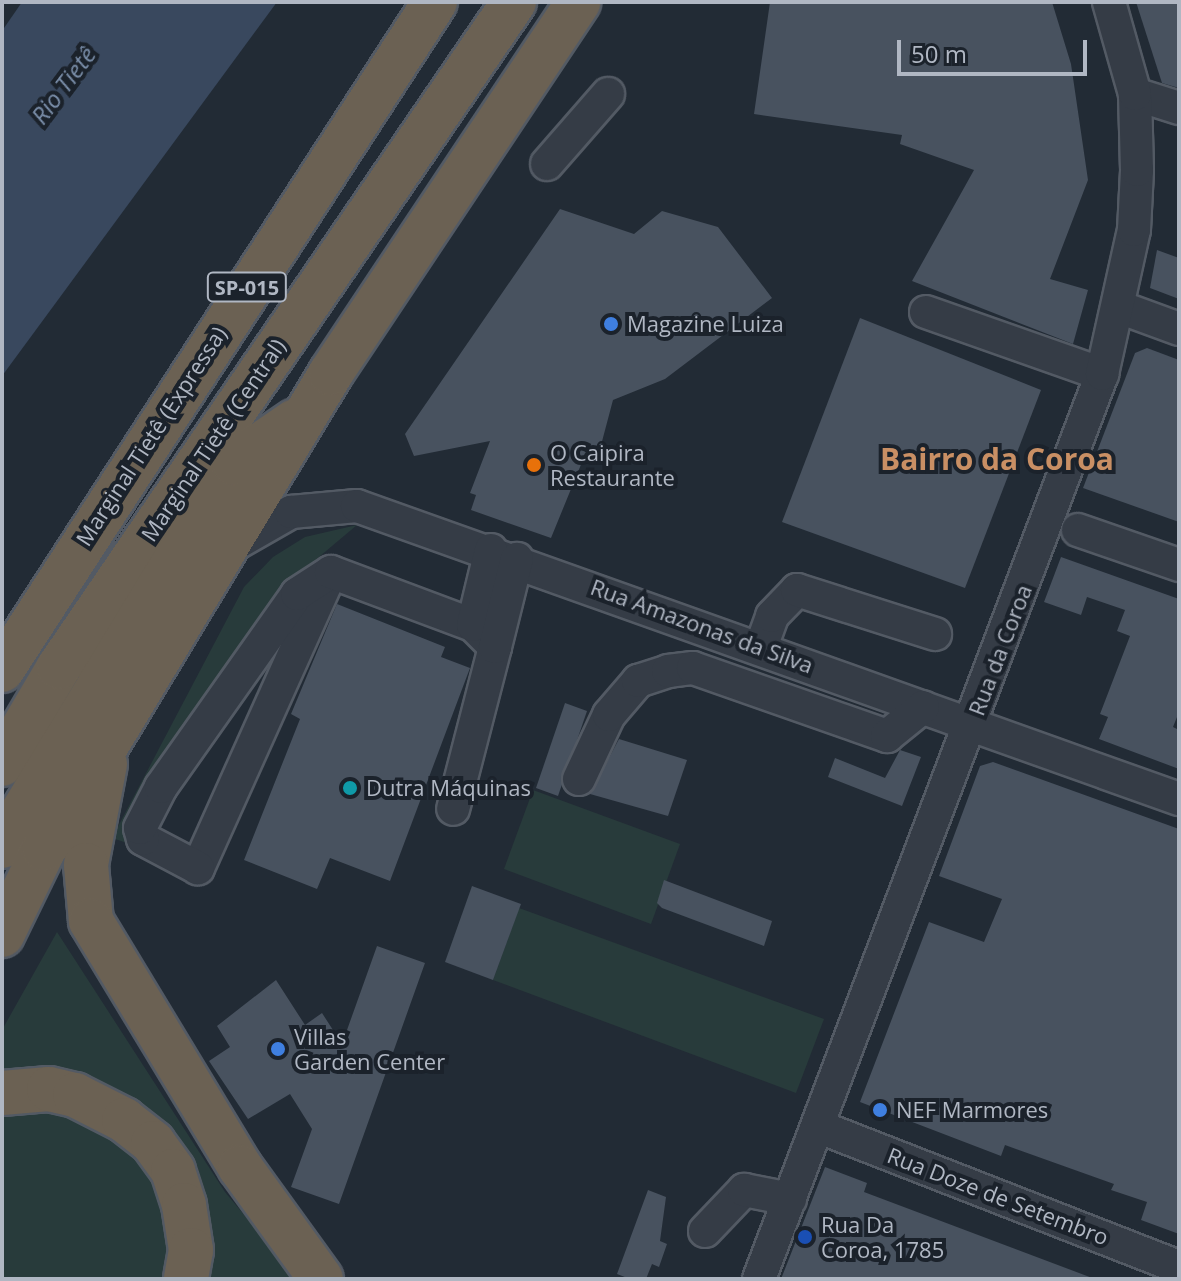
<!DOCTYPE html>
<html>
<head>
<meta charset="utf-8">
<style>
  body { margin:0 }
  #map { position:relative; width:1181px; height:1281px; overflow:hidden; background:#222b35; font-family:"Open Sans",sans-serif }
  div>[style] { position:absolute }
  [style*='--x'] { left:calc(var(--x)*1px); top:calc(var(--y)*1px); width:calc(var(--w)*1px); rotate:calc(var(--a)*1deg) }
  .green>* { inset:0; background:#283b3b }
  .water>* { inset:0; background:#39485e }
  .building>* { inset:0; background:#48525f }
  .roads { filter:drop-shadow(2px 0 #535a64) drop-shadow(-2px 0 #535a64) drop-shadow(0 2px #535a64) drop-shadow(0 -2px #535a64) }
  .minor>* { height:32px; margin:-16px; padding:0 16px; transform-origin:16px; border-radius:16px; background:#353c46 }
  .highway>* { height:44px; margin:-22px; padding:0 22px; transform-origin:22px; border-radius:22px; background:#6b6153 }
  .dots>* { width:22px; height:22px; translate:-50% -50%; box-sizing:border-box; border:4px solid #1b222b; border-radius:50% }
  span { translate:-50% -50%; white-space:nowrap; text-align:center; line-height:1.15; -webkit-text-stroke:8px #1b222b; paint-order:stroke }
  .shield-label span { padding:2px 6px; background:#1b222b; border:2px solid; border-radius:6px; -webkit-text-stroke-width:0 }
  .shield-label { font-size:20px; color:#b0b7c3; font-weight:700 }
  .poi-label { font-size:22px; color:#b0b7c3 }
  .left { translate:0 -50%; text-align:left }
  .street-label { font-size:22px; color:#b0b7c3 }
  .water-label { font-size:24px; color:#7a8ea9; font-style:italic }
  .district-label { font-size:30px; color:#c98f64; font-weight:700 }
  .frame { position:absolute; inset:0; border:4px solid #b0b7c3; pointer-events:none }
  .scale { position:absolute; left:897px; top:40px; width:190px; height:36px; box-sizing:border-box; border:4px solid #b0b7c3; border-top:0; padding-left:10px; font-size:24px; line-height:28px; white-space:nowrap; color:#b0b7c3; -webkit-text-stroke:6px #1b222b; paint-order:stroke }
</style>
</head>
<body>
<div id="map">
  <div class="green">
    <div style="clip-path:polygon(357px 525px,313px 562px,151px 796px,127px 843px,112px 838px,244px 587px,273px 557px,305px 537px)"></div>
    <div style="clip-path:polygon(533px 790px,680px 844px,651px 924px,504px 869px)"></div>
    <div style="clip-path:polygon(519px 908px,824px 1019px,796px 1093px,493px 980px)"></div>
    <div style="clip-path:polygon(57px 932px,225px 1192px,298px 1279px,2px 1279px,2px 1030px)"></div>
  </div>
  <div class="water">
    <div style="clip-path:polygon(22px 2px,277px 2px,2px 376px,2px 31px)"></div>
  </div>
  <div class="building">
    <div style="clip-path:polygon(770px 2px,1052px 2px,1071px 64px,1088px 180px,1050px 279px,1088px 290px,1073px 344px,912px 281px,974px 170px,900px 144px,902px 135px,754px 114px)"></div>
    <div style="clip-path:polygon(1136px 2px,1179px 2px,1179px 88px,1162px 83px)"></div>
    <div style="clip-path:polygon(560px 209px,634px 234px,662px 211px,718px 227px,772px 298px,665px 379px,613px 400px,600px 449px,589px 445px,551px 538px,471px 510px,476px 495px,470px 493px,490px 441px,414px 456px,405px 434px)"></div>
    <div style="clip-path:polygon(1157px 250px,1179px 258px,1179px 299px,1150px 288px)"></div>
    <div style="clip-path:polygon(860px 318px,1041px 390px,965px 588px,782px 522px)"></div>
    <div style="clip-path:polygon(1147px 348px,1179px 360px,1179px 522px,1083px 488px,1135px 353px)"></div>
    <div style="clip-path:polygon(1061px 557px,1179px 599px,1179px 712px,1173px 727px,1179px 730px,1179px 769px,1099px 739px,1108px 717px,1100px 714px,1130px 636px,1117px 631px,1125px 610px,1087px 597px,1081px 615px,1044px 602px)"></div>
    <div style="clip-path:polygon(337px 604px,445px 647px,441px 657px,470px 668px,390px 881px,330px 858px,317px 889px,244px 860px,300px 719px,291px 714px)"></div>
    <div style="clip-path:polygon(565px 703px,587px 711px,558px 796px,536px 788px)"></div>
    <div style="clip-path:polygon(619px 739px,687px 760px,668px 816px,590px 794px)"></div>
    <div style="clip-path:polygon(900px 750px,921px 757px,902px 806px,828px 777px,835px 758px,885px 778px)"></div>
    <div style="clip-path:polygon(993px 762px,1179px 829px,1179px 1234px,1141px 1220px,1147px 1202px,1111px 1190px,1114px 1184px,1005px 1145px,1001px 1156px,860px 1102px,929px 922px,984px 942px,1002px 899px,939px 876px,980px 766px)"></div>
    <div style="clip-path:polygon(664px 880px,772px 921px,764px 946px,662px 908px,657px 903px)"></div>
    <div style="clip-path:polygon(472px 886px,521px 904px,493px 980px,445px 962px)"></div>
    <div style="clip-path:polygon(377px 946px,425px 963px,339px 1204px,291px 1187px,312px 1129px,290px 1094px,248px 1119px,209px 1061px,230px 1047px,217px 1026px,276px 980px,305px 1025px,322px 1013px,342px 1044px)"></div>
    <div style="clip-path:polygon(825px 1167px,867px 1183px,864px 1192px,1095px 1279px,781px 1279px)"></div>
    <div style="clip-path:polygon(648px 1190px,666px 1197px,660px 1241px,667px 1244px,659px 1267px,652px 1264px,646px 1279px,630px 1279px,617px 1274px)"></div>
  </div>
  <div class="roads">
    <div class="minor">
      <div style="--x:1135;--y:94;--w:46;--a:17.7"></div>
      <div style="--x:547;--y:164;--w:93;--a:-48.9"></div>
      <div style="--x:1119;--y:307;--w:64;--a:20.1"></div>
      <div style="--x:926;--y:312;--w:187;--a:19.4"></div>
      <div style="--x:1078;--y:530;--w:107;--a:19.1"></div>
      <div style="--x:228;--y:548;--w:73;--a:-29.7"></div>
      <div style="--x:291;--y:512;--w:66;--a:-5.2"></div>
      <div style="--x:357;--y:506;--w:873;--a:19.62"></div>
      <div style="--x:331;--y:572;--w:325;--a:114.2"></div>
      <div style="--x:198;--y:868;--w:62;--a:-152.2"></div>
      <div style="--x:143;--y:839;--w:11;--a:-105"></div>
      <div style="--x:140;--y:828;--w:46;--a:-62.9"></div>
      <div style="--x:161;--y:787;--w:236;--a:-54.8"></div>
      <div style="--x:297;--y:594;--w:40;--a:-32.9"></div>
      <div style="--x:331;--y:572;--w:152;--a:20.5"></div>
      <div style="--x:473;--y:625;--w:31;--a:45"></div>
      <div style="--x:495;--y:647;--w:167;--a:104.5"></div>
      <div style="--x:473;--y:625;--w:77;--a:-76.5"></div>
      <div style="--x:495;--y:647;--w:91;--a:-76"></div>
      <div style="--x:761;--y:647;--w:33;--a:-70"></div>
      <div style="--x:772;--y:616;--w:36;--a:-46"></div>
      <div style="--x:797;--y:590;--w:145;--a:17.7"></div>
      <div style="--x:579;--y:779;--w:71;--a:-64.9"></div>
      <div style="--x:609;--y:715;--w:45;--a:-49.5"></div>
      <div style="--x:638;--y:681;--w:32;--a:-18"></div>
      <div style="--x:668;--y:671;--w:25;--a:-7"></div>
      <div style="--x:693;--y:668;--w:206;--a:19.3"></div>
      <div style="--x:887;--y:736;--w:46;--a:-38.9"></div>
      <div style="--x:817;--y:1126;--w:388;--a:21.3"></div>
      <div style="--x:705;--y:1231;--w:57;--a:-46.4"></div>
      <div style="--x:744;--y:1190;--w:47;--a:11.1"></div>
      <div style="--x:759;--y:1279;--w:968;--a:-69.24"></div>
      <div style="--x:1102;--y:374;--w:148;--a:-77.5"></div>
      <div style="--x:1134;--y:230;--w:60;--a:-87.1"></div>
      <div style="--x:1137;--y:170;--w:76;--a:-91.5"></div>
      <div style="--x:1135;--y:94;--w:96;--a:-105.8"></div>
    </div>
    <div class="highway">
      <div style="--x:2;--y:670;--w:796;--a:-57.05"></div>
      <div style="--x:2;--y:764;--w:113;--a:-59.6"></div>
      <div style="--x:59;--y:667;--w:806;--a:-55.62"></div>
      <div style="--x:105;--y:764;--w:103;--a:100.7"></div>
      <div style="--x:86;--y:865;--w:56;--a:84.9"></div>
      <div style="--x:91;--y:921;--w:288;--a:58.8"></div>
      <div style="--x:240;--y:1167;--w:138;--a:54.1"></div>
      <div style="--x:2;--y:846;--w:448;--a:-58.8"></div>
      <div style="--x:234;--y:463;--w:74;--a:-34.5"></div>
      <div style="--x:2;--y:935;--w:96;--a:-64"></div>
      <div style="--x:44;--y:849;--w:556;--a:-58.91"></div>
      <div style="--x:331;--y:373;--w:446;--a:-56.3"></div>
      <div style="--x:2;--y:1093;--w:47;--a:-4.9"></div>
      <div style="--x:49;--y:1089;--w:27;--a:13"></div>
      <div style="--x:75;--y:1095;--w:55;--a:27"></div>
      <div style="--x:124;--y:1120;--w:37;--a:38"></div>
      <div style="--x:153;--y:1143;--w:34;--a:54"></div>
      <div style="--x:173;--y:1171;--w:36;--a:72"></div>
      <div style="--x:184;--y:1205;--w:46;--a:81.2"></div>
      <div style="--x:191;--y:1250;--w:29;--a:100"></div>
    </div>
  </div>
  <div class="dots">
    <div style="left:611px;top:324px;background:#3f7fe0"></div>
    <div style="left:534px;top:465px;background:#e8710a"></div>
    <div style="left:350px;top:788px;background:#0f9aa8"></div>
    <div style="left:278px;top:1049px;background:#3f7fe0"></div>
    <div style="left:880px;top:1110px;background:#3f7fe0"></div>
    <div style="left:805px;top:1237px;background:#1a4fb4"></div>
  </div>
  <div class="shield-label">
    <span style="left:247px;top:287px">SP-015</span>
  </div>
  <div class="poi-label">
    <span class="left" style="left:627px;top:324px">Magazine Luiza</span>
    <span class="left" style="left:550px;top:465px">O Caipira<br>Restaurante</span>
    <span class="left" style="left:366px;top:788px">Dutra Máquinas</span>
    <span class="left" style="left:294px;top:1049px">Villas<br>Garden Center</span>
    <span class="left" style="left:896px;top:1110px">NEF Marmores</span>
    <span class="left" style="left:821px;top:1237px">Rua Da<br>Coroa, 1785</span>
  </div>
  <div class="street-label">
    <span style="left:151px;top:436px;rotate:-57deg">Marginal Tietê (Expressa)</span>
    <span style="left:213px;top:440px;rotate:-56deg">Marginal Tietê (Central)</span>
    <span style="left:702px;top:626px;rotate:20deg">Rua Amazonas da Silva</span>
    <span style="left:1000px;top:650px;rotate:-69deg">Rua da Coroa</span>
    <span style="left:998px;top:1196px;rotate:21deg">Rua Doze de Setembro</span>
  </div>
  <div class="water-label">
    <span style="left:63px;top:85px;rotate:-53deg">Rio Tietê</span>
  </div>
  <div class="district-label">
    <span style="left:997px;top:459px">Bairro da Coroa</span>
  </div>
  <div class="frame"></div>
  <div class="scale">50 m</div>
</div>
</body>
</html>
